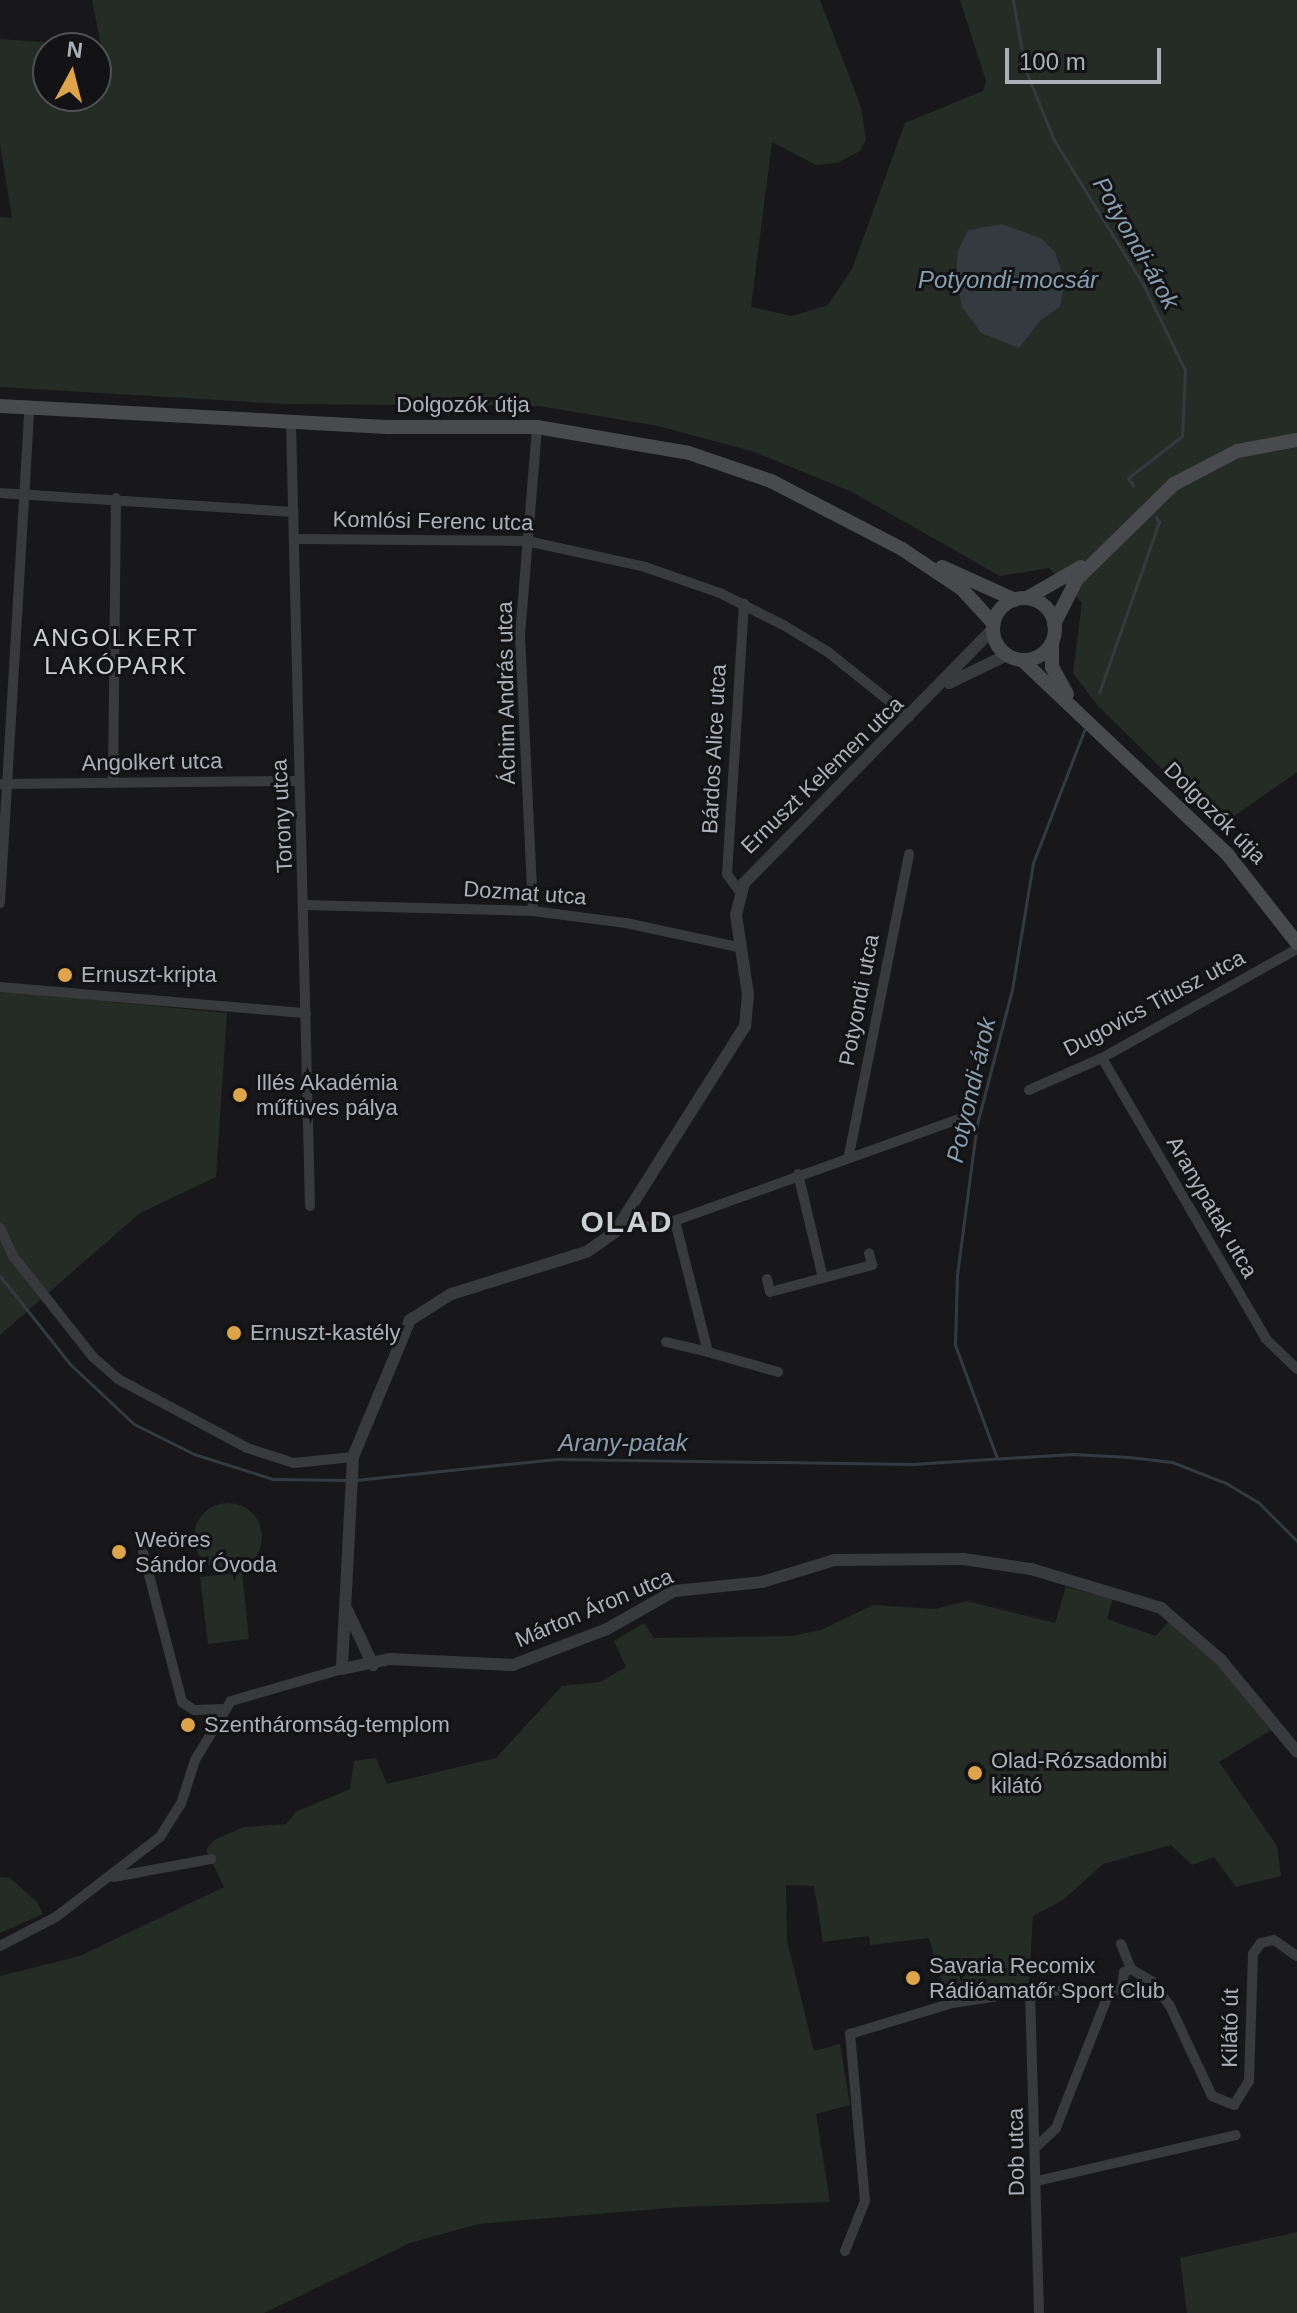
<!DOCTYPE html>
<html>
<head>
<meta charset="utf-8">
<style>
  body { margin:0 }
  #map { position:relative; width:1297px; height:2313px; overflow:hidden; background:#18181a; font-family:Helvetica,sans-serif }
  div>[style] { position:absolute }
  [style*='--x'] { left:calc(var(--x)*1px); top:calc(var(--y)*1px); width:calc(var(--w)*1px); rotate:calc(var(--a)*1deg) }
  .green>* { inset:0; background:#242c25 }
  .round { border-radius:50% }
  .water>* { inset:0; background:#333b41 }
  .stream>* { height:3px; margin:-1.5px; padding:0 1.5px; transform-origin:1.5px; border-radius:1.5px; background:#333b41 }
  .minor>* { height:10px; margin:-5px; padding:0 5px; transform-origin:5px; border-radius:5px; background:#393a3e }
  .tertiary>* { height:12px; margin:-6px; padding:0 6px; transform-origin:6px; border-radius:6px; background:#393a3e }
  .secondary>* { height:14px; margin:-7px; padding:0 7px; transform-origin:7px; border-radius:7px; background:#484a4e }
  .secondary>.ring { margin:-7px; padding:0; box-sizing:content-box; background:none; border:14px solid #484a4e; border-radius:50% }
  .dots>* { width:22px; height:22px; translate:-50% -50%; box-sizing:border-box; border:4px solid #131315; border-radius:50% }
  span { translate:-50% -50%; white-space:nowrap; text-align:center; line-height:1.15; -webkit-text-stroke:6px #131315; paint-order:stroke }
  .street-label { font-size:22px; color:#acb0b8 }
  .poi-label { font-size:22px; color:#acb0b8 }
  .left { translate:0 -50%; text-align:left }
  .water-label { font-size:24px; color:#879eaf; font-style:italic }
  .neighbourhood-label { font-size:24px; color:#cccfd4; letter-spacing:2px }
  .district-label { font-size:30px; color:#cccfd4; font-weight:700; letter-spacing:2px }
  .north { position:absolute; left:32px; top:32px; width:80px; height:80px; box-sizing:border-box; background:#131315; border:2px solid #505256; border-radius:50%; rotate:7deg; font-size:22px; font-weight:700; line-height:32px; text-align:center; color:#acb0b8 }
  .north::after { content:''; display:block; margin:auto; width:28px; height:36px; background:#dea44c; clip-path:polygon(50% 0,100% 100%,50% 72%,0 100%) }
  .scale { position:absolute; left:1005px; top:48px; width:156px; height:36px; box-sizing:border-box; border:4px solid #acb0b8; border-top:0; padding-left:10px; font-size:24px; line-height:28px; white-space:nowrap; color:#acb0b8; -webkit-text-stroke:6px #131315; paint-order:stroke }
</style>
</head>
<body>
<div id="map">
  <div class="green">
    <div style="clip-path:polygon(evenodd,92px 0,820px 0,861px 107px,866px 140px,860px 151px,837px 163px,816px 165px,772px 142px,751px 307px,792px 316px,828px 305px,852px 269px,905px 123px,983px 91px,986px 81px,960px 0,1297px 0,1297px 772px,1220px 826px,1098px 706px,1073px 673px,1082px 603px,1049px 568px,1000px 576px,852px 492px,755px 452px,658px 426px,539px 406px,285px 404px,0 387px,0 217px,12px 218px,0 144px,0 39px,101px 46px,92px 0,48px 48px,96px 48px,96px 96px,48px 96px,48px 48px,92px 0,1001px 224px,1060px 307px,1041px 320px,1019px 348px,968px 230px,1001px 224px)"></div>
    <div style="clip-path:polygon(0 991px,227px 1013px,216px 1177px,140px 1213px,0 1335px)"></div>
    <div class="round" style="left:194px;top:1503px;width:68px;height:68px"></div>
    <div style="clip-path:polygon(242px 1572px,249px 1639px,208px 1644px,200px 1577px)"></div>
    <div style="clip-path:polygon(1066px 1587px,1113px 1599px,1107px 1619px,1156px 1636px,1170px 1620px,1216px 1661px,1273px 1729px,1219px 1762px,1277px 1846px,1281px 1876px,1236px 1887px,1214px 1857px,1192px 1865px,1171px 1845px,1103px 1864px,1063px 1900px,1033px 1916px,1029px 1983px,946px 1997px,929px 1938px,870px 1945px,869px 1936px,823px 1942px,814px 1886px,786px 1885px,787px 1941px,814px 2051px,840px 2044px,850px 2105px,816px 2114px,830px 2202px,680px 2207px,478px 2224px,410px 2243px,264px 2313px,0 2313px,0 1976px,80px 1956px,224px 1887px,206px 1850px,214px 1840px,244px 1827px,286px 1824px,296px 1812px,350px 1789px,354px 1761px,376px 1758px,387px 1784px,496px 1758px,562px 1686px,600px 1682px,626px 1667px,614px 1641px,644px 1623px,654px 1638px,791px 1636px,821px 1630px,873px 1605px,935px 1609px,967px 1601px,1055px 1623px)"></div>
    <div style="clip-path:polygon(0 1877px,10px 1878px,37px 1902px,43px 1914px,0 1933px)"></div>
    <div style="clip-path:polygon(1297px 2232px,1297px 2313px,1187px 2313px,1180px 2258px)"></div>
  </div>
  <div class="water">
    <div style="clip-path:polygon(1001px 224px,1041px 238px,1055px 252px,1065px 282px,1060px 307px,1041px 320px,1019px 348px,981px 333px,962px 307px,956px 277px,958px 251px,968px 230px)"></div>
  </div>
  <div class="stream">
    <div style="--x:1013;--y:0;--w:70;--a:80.1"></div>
    <div style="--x:1025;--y:69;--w:77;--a:67.8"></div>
    <div style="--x:1054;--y:140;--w:169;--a:58.3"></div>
    <div style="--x:1143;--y:284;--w:96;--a:64"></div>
    <div style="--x:1185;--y:370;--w:66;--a:92.6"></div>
    <div style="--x:1182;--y:436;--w:68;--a:142.1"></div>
    <div style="--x:1128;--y:478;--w:9;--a:54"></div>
    <div style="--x:1099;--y:693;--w:181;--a:-70.7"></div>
    <div style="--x:1159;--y:522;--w:6;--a:-121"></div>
    <div style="--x:0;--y:1276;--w:112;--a:51.5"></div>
    <div style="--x:70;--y:1364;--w:88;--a:43.2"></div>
    <div style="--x:134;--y:1424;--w:67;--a:26.6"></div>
    <div style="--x:194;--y:1454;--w:83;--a:17.6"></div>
    <div style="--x:273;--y:1479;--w:75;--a:0.8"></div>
    <div style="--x:997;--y:1458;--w:121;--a:-110.4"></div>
    <div style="--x:955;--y:1345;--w:70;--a:-88.4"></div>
    <div style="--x:957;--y:1275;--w:152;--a:-82.5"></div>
    <div style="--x:977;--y:1124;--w:138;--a:-75.4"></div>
    <div style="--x:1012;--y:990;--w:129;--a:-80.6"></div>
    <div style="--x:1033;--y:863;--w:142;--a:-68.9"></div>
    <div style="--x:356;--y:1480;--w:202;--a:-6"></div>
    <div style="--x:557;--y:1459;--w:355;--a:0.8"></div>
    <div style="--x:912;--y:1464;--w:161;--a:-3.6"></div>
    <div style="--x:1073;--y:1454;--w:56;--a:3.1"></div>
    <div style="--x:1129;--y:1457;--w:43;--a:6.6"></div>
    <div style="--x:1172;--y:1462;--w:58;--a:21.3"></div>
    <div style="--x:1226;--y:1483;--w:37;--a:31"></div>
    <div style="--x:1258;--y:1502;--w:55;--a:45"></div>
  </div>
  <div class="minor">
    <div style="--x:291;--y:423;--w:783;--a:88.61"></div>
    <div style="--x:0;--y:493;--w:294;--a:3.7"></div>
    <div style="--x:296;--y:539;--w:231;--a:0.5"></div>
    <div style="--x:527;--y:541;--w:121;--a:12.4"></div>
    <div style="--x:645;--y:567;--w:79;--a:19.1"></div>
    <div style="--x:720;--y:593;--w:73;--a:26.9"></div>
    <div style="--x:785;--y:626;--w:50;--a:31.2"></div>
    <div style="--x:828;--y:652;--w:104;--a:38.7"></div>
    <div style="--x:113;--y:783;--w:285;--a:-89.4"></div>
    <div style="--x:1;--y:784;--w:298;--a:-0.6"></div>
    <div style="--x:740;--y:892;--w:22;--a:-126"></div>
    <div style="--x:727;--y:874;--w:271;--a:-86.4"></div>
    <div style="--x:0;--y:903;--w:494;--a:-86.6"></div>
    <div style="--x:306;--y:905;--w:227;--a:1.5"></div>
    <div style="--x:533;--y:911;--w:94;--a:7.4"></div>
    <div style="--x:626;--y:923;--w:115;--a:12.1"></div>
    <div style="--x:533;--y:911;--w:276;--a:-92.7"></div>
    <div style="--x:520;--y:635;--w:209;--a:-85.3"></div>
    <div style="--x:0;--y:987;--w:307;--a:4.9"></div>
    <div style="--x:1102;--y:1058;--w:325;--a:59.7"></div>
    <div style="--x:1266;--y:1339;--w:43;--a:44.1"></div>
    <div style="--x:1029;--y:1090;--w:80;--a:-23.7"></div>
    <div style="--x:1102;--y:1058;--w:223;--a:-29.2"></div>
    <div style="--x:849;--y:1155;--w:307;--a:-78.7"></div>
    <div style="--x:798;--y:1174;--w:107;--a:76.5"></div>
    <div style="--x:629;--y:1214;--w:21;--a:37"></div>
    <div style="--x:646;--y:1227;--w:14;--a:-4"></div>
    <div style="--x:660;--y:1226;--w:323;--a:-19.7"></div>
    <div style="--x:675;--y:1221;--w:135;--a:75.9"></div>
    <div style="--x:708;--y:1352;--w:73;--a:15.9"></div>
    <div style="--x:0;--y:1228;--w:31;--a:65"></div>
    <div style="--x:13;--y:1256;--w:129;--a:51.6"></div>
    <div style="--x:93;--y:1357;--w:33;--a:41"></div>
    <div style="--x:118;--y:1379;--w:146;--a:28.1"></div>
    <div style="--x:247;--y:1448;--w:49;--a:17.7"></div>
    <div style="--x:294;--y:1463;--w:59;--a:-5.8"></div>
    <div style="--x:767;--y:1279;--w:13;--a:77"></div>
    <div style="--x:770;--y:1292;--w:106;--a:-14.8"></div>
    <div style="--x:872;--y:1265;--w:12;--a:-104"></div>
    <div style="--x:666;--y:1342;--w:43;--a:13.4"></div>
    <div style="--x:143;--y:1552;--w:155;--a:75.4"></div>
    <div style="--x:182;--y:1702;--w:14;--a:34"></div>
    <div style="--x:194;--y:1710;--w:28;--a:-2"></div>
    <div style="--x:114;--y:1877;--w:99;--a:-10.5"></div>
    <div style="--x:1121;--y:1944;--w:27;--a:68"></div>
    <div style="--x:0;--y:1946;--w:63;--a:-27.4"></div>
    <div style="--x:56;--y:1917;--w:131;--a:-37.6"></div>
    <div style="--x:160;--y:1837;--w:39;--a:-58"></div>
    <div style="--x:181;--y:1804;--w:46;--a:-72.3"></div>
    <div style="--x:195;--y:1760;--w:69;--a:-58.6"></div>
    <div style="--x:231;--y:1701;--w:116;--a:-16.1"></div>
    <div style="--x:1122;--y:1990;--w:18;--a:-84"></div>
    <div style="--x:1124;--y:1972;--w:8;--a:-23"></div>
    <div style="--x:1131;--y:1969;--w:26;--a:31"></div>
    <div style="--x:1153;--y:1982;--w:29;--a:55"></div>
    <div style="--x:1170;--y:2006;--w:99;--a:65"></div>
    <div style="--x:1212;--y:2096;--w:24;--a:22"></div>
    <div style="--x:1234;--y:2105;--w:28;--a:-58"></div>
    <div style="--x:1249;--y:2081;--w:127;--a:-88.2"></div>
    <div style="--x:1253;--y:1954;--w:14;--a:-54"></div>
    <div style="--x:1261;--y:1943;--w:13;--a:-13"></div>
    <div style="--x:1274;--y:1940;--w:28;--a:35"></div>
    <div style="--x:1030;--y:1991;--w:322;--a:88.4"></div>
    <div style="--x:1037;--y:2146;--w:26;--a:-43"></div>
    <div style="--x:1056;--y:2128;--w:148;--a:-68.6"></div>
    <div style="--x:1037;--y:2181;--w:204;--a:-13"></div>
    <div style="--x:845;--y:2251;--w:54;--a:-68.2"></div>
    <div style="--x:865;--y:2201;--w:168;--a:-95.1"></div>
    <div style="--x:850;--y:2034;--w:108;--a:-16.8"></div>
    <div style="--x:953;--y:2003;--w:78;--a:-8.9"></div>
    <div style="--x:1030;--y:1991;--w:119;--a:-0.5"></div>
    <div style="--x:1149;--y:1990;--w:17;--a:28"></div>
  </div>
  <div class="tertiary">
    <div style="--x:993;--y:629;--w:356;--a:134.4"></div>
    <div style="--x:744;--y:883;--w:33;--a:104"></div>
    <div style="--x:736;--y:915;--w:80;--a:81.4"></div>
    <div style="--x:748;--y:994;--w:32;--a:95"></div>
    <div style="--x:745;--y:1026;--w:244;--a:122.3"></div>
    <div style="--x:615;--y:1232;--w:35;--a:145"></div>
    <div style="--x:586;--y:1252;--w:141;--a:162.7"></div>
    <div style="--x:451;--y:1294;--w:49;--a:147.6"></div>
    <div style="--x:410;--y:1320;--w:148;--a:112.6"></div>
    <div style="--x:353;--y:1457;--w:212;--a:93"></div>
    <div style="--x:342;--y:1669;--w:49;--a:-11.8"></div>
    <div style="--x:390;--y:1659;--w:123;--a:2.8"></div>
    <div style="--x:513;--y:1665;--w:101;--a:-21"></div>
    <div style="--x:607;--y:1629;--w:77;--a:-29.6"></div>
    <div style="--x:674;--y:1591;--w:88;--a:-5.8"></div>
    <div style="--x:762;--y:1582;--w:76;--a:-16.8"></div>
    <div style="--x:835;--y:1560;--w:128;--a:-0.4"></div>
    <div style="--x:963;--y:1559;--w:69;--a:8.4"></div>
    <div style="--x:1031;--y:1569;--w:136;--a:16.7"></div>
    <div style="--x:1161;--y:1608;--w:79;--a:40.9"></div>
    <div style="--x:1221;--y:1660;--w:119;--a:50.4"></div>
    <div style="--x:949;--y:683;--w:64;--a:-25.8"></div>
    <div style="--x:347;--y:1610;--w:61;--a:64.7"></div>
  </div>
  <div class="secondary">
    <div style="--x:0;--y:406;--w:391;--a:3.1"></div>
    <div style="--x:390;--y:427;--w:147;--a:0"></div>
    <div style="--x:537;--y:427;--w:154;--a:9.7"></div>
    <div style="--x:689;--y:453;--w:87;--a:18.9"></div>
    <div style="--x:771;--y:481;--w:148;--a:27.4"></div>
    <div style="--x:902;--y:549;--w:72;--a:33.7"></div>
    <div style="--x:962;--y:589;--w:47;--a:47.6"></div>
    <div style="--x:942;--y:567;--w:80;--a:24.3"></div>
    <div style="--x:1027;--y:598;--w:62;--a:-29.9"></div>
    <div class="ring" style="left:993px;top:598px;width:48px;height:48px"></div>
    <div style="--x:1054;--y:624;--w:51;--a:-62.9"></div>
    <div style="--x:1077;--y:579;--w:136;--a:-44.4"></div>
    <div style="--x:1174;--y:484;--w:71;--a:-27.6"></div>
    <div style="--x:1237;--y:451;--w:61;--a:-10.4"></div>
    <div style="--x:1052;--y:644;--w:23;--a:90"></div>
    <div style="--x:1052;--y:667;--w:31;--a:61"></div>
    <div style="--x:1022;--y:660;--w:284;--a:43.4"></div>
    <div style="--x:1228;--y:855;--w:112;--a:51.9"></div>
  </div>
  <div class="dots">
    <div style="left:65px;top:975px;background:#dea44c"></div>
    <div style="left:240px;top:1095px;background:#dea44c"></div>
    <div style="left:234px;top:1333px;background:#dea44c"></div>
    <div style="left:119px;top:1552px;background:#dea44c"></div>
    <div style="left:188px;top:1725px;background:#dea44c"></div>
    <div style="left:975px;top:1773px;background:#dea44c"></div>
    <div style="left:913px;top:1978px;background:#dea44c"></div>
  </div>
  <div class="street-label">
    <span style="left:463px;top:405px">Dolgozók útja</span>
    <span style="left:433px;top:521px;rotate:1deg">Komlósi Ferenc utca</span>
    <span style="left:506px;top:693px;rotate:-91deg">Áchim András utca</span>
    <span style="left:714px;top:749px;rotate:-87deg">Bárdos Alice utca</span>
    <span style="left:152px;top:762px;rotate:-1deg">Angolkert utca</span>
    <span style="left:822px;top:775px;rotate:-44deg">Ernuszt Kelemen utca</span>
    <span style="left:1215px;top:813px;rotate:45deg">Dolgozók útja</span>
    <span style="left:282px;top:816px;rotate:-93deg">Torony utca</span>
    <span style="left:525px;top:893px;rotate:4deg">Dozmat utca</span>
    <span style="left:859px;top:1000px;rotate:-79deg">Potyondi utca</span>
    <span style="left:1154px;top:1003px;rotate:-28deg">Dugovics Titusz utca</span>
    <span style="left:1212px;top:1207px;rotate:60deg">Aranypatak utca</span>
    <span style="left:594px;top:1608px;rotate:-23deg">Márton Áron utca</span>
    <span style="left:1230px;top:2028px;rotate:-89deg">Kilátó út</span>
    <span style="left:1016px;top:2152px;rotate:-91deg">Dob utca</span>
  </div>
  <div class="poi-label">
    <span class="left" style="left:81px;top:975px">Ernuszt-kripta</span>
    <span class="left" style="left:256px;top:1095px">Illés Akadémia<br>műfüves pálya</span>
    <span class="left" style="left:250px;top:1333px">Ernuszt-kastély</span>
    <span class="left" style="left:135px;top:1552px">Weöres<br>Sándor Óvoda</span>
    <span class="left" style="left:204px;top:1725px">Szentháromság-templom</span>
    <span class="left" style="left:991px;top:1773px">Olad-Rózsadombi<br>kilátó</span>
    <span class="left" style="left:929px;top:1978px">Savaria Recomix<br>Rádióamatőr Sport Club</span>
  </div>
  <div class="water-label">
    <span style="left:1136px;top:243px;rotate:60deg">Potyondi-árok</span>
    <span style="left:1008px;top:280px">Potyondi-mocsár</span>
    <span style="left:971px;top:1090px;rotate:-77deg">Potyondi-árok</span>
    <span style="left:623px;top:1443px">Arany-patak</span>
  </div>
  <div class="neighbourhood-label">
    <span style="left:116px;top:652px">ANGOLKERT<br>LAKÓPARK</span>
  </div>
  <div class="district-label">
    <span style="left:627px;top:1222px">OLAD</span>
  </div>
  <div class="north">N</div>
  <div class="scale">100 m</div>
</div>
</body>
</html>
